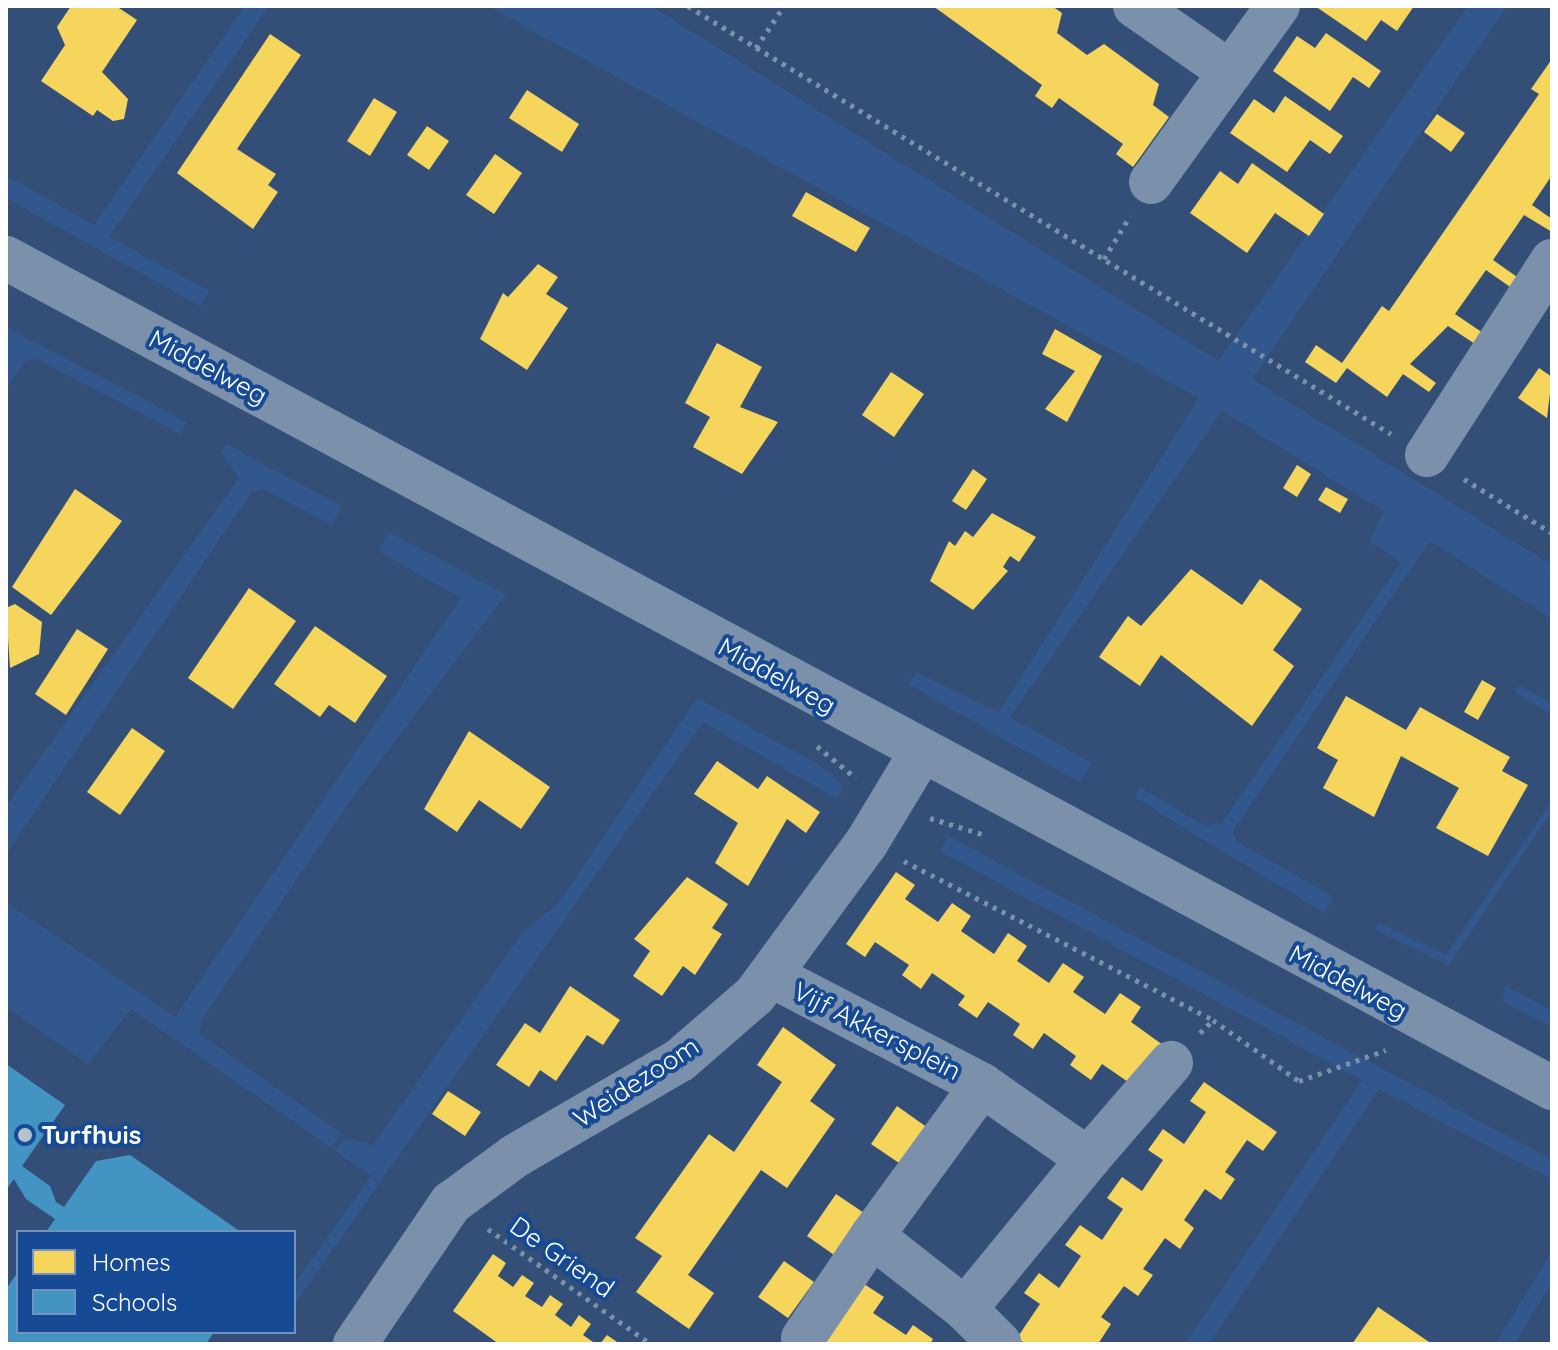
<!DOCTYPE html>
<html>
<head>
<meta charset="utf-8">
<style>
  body { margin:0 }
  #map { position:relative; width:1558px; height:1350px; overflow:hidden; background:#334f77; font-family:Quicksand,sans-serif }
  div>[style] { position:absolute }
  [style*='--x'] { left:calc(var(--x)*1px); top:calc(var(--y)*1px); width:calc(var(--w)*1px); rotate:calc(var(--a)*1deg) }
  .water>* { inset:0; background:#32578d }
  .homes>* { inset:0; background:#f6d55c }
  .schools>* { inset:0; background:#4393c3 }
  .path>* { height:5px; margin-top:-2.5px; transform-origin:0; background:repeating-linear-gradient(90deg,#7b90aa 0 4px,transparent 0 10px) }
  .minor>* { height:44px; margin:-22px; padding:0 22px; transform-origin:22px; border-radius:22px; background:#7b90aa }
  .dots>* { width:22px; height:22px; translate:-50% -50%; box-sizing:border-box; border:4px solid #164a94; border-radius:50% }
  span { translate:-50% -50%; white-space:nowrap; text-align:center; line-height:1.15; -webkit-text-stroke:8px #164a94; paint-order:stroke }
  .street-label { font-size:26px; color:#fff }
  .poi-label { font-size:26px; color:#fff; font-weight:700 }
  .left { translate:0 -50%; text-align:left }
  .frame { position:absolute; inset:0; border:8px solid #fff; pointer-events:none }
  .legend { position:absolute; left:16px; top:1230px; width:280px; height:104px; box-sizing:border-box; background:#164a94; border:2px solid #7392bf; margin:0; padding:10px 14px; list-style:none; font-size:24px; color:#fff }
  .legend li { display:flex; align-items:center; gap:16px; height:40px }
  .legend b { width:40px; border:2px solid #7392bf }
</style>
</head>
<body>
<div id="map">
  <div class="water">
    <div style="clip-path:polygon(245px 6px,269px 6px,109px 237px,210px 291px,200px 306px,6px 198px,6px 175px,94px 225px)"></div>
    <div style="clip-path:polygon(488px 6px,651px 6px,1218px 361px,1468px 6px,1507px 6px,1252px 379px,1552px 565px,1552px 619px,1430px 541px,1233px 831px,1236px 841px,1334px 897px,1324px 913px,1134px 797px,1140px 787px,1205px 826px,1222px 823px,1401px 562px,1370px 541px,1383px 511px,1222px 411px,1010px 717px,1092px 763px,1079px 782px,908px 684px,916px 672px,999px 712px,1199px 398px)"></div>
    <div style="clip-path:polygon(6px 327px,187px 422px,180px 434px,38px 359px,25px 361px,6px 389px)"></div>
    <div style="clip-path:polygon(226px 444px,342px 506px,332px 525px,263px 489px,251px 493px,6px 854px,6px 806px,239px 478px,221px 452px)"></div>
    <div style="clip-path:polygon(389px 533px,506px 594px,350px 801px,202px 1019px,200px 1034px,342px 1134px,330px 1147px,131px 1009px,88px 1064px,6px 1007px,6px 902px,175px 1017px,461px 598px,378px 551px)"></div>
    <div style="clip-path:polygon(1518px 685px,1552px 704px,1552px 714px,1514px 692px)"></div>
    <div style="clip-path:polygon(697px 698px,828px 770px,842px 784px,839px 800px,703px 722px,294px 1305px,294px 1284px,371px 1176px,335px 1151px,345px 1138px,373px 1145px,522px 933px,558px 904px)"></div>
    <div style="clip-path:polygon(1552px 801px,1552px 811px,1449px 965px,1374px 929px,1380px 923px,1446px 955px)"></div>
    <div style="clip-path:polygon(948px 836px,1552px 1160px,1552px 1180px,1379px 1089px,1209px 1344px,1185px 1344px,1362px 1080px,940px 851px)"></div>
    <div style="clip-path:polygon(1505px 985px,1552px 1011px,1552px 1027px,1503px 1002px)"></div>
    <div style="clip-path:polygon(1552px 1252px,1552px 1283px,1514px 1344px,1495px 1344px)"></div>
  </div>
  <div class="homes">
    <div style="clip-path:polygon(71px 6px,116px 6px,137px 20px,102px 72px,128px 99px,124px 119px,113px 121px,97px 110px,93px 116px,41px 81px,65px 45px,57px 27px)"></div>
    <div style="clip-path:polygon(933px 6px,1052px 6px,1062px 13px,1057px 33px,1087px 55px,1104px 44px,1159px 84px,1153px 105px,1169px 117px,1133px 167px,1116px 154px,1123px 144px,1059px 98px,1052px 108px,1035px 96px,1042px 85px)"></div>
    <div style="clip-path:polygon(1315px 6px,1414px 6px,1397px 31px,1381px 20px,1366px 41px)"></div>
    <div style="clip-path:polygon(1326px 33px,1381px 71px,1369px 88px,1353px 77px,1330px 111px,1273px 71px,1297px 36px,1315px 48px)"></div>
    <div style="clip-path:polygon(270px 34px,301px 55px,237px 149px,276px 174px,268px 185px,278px 192px,253px 229px,177px 173px)"></div>
    <div style="clip-path:polygon(1552px 59px,1552px 175px,1532px 205px,1552px 219px,1552px 232px,1524px 215px,1493px 260px,1520px 279px,1513px 289px,1486px 270px,1455px 314px,1483px 333px,1475px 344px,1448px 326px,1410px 364px,1436px 383px,1429px 392px,1403px 374px,1387px 397px,1347px 368px,1336px 383px,1305px 362px,1316px 345px,1342px 363px,1382px 306px,1389px 311px,1539px 94px,1531px 89px)"></div>
    <div style="clip-path:polygon(527px 90px,579px 124px,562px 152px,509px 118px)"></div>
    <div style="clip-path:polygon(1285px 96px,1343px 136px,1330px 154px,1310px 140px,1287px 172px,1230px 133px,1254px 99px,1274px 113px)"></div>
    <div style="clip-path:polygon(374px 98px,397px 112px,370px 156px,347px 141px)"></div>
    <div style="clip-path:polygon(1437px 114px,1465px 133px,1451px 152px,1424px 132px)"></div>
    <div style="clip-path:polygon(427px 126px,449px 141px,429px 170px,407px 155px)"></div>
    <div style="clip-path:polygon(495px 154px,522px 173px,494px 214px,466px 195px)"></div>
    <div style="clip-path:polygon(1252px 163px,1324px 214px,1309px 236px,1275px 213px,1247px 253px,1190px 213px,1220px 171px,1238px 184px)"></div>
    <div style="clip-path:polygon(806px 192px,870px 228px,856px 252px,792px 216px)"></div>
    <div style="clip-path:polygon(538px 264px,558px 277px,546px 294px,568px 308px,527px 370px,480px 339px,503px 293px,508px 297px)"></div>
    <div style="clip-path:polygon(1055px 329px,1102px 356px,1067px 422px,1045px 409px,1075px 371px,1042px 354px)"></div>
    <div style="clip-path:polygon(717px 343px,762px 367px,740px 407px,778px 422px,742px 474px,693px 447px,710px 417px,685px 403px)"></div>
    <div style="clip-path:polygon(1539px 368px,1552px 377px,1547px 418px,1518px 398px)"></div>
    <div style="clip-path:polygon(891px 372px,924px 394px,894px 437px,862px 415px)"></div>
    <div style="clip-path:polygon(1297px 465px,1311px 474px,1297px 497px,1283px 488px)"></div>
    <div style="clip-path:polygon(973px 469px,987px 479px,966px 510px,952px 501px)"></div>
    <div style="clip-path:polygon(1326px 487px,1348px 499px,1340px 513px,1318px 500px)"></div>
    <div style="clip-path:polygon(75px 489px,122px 521px,51px 615px,12px 587px)"></div>
    <div style="clip-path:polygon(992px 513px,1036px 537px,1019px 562px,1010px 556px,1003px 567px,1008px 571px,973px 610px,930px 581px,949px 541px,955px 546px,965px 531px,973px 537px)"></div>
    <div style="clip-path:polygon(1191px 569px,1242px 605px,1260px 579px,1302px 609px,1273px 650px,1294px 666px,1252px 726px,1161px 655px,1140px 686px,1099px 657px,1128px 616px,1141px 626px)"></div>
    <div style="clip-path:polygon(249px 588px,296px 621px,233px 709px,188px 678px)"></div>
    <div style="clip-path:polygon(15px 604px,42px 622px,39px 654px,10px 668px,6px 608px)"></div>
    <div style="clip-path:polygon(315px 626px,387px 676px,355px 723px,329px 705px,320px 717px,274px 684px)"></div>
    <div style="clip-path:polygon(77px 629px,108px 649px,66px 715px,35px 694px)"></div>
    <div style="clip-path:polygon(1482px 680px,1496px 688px,1478px 720px,1464px 712px)"></div>
    <div style="clip-path:polygon(1346px 696px,1406px 730px,1420px 707px,1510px 757px,1502px 771px,1528px 785px,1488px 856px,1436px 828px,1459px 788px,1401px 756px,1374px 817px,1323px 788px,1338px 760px,1317px 748px)"></div>
    <div style="clip-path:polygon(132px 728px,165px 751px,120px 815px,87px 792px)"></div>
    <div style="clip-path:polygon(469px 731px,550px 787px,521px 829px,479px 800px,457px 832px,424px 809px)"></div>
    <div style="clip-path:polygon(717px 761px,758px 789px,767px 776px,820px 812px,806px 833px,787px 819px,748px 886px,715px 863px,738px 823px,694px 794px)"></div>
    <div style="clip-path:polygon(896px 872px,915px 885px,905px 899px,938px 922px,952px 903px,971px 916px,961px 931px,994px 954px,1008px 933px,1027px 946px,1017px 961px,1049px 983px,1063px 963px,1084px 977px,1073px 992px,1105px 1014px,1120px 993px,1141px 1007px,1131px 1022px,1163px 1045px,1134px 1086px,1102px 1064px,1091px 1080px,1070px 1065px,1076px 1056px,1044px 1033px,1033px 1049px,1013px 1035px,1020px 1024px,988px 1002px,977px 1018px,958px 1005px,965px 996px,932px 973px,921px 989px,902px 975px,909px 965px,875px 942px,865px 957px,846px 944px)"></div>
    <div style="clip-path:polygon(687px 877px,728px 904px,712px 928px,722px 934px,695px 975px,683px 966px,662px 996px,633px 976px,650px 951px,634px 939px)"></div>
    <div style="clip-path:polygon(570px 986px,620px 1020px,603px 1045px,587px 1035px,556px 1081px,540px 1070px,529px 1087px,496px 1065px,525px 1023px,540px 1033px)"></div>
    <div style="clip-path:polygon(783px 1027px,836px 1065px,810px 1101px,835px 1119px,787px 1188px,761px 1170px,688px 1275px,714px 1293px,689px 1329px,636px 1292px,662px 1256px,635px 1238px,709px 1134px,734px 1152px,782px 1082px,757px 1065px)"></div>
    <div style="clip-path:polygon(1204px 1082px,1277px 1132px,1263px 1151px,1247px 1140px,1225px 1172px,1235px 1179px,1221px 1200px,1205px 1189px,1184px 1220px,1194px 1228px,1180px 1249px,1165px 1238px,1143px 1269px,1153px 1275px,1138px 1296px,1124px 1286px,1101px 1317px,1111px 1324px,1098px 1344px,1026px 1344px,1017px 1338px,1040px 1304px,1024px 1293px,1039px 1273px,1059px 1288px,1081px 1256px,1065px 1245px,1080px 1225px,1102px 1240px,1123px 1209px,1107px 1198px,1122px 1177px,1142px 1191px,1163px 1160px,1148px 1150px,1163px 1129px,1184px 1144px,1206px 1112px,1190px 1101px)"></div>
    <div style="clip-path:polygon(448px 1091px,481px 1112px,465px 1136px,432px 1114px)"></div>
    <div style="clip-path:polygon(897px 1106px,928px 1128px,902px 1165px,871px 1144px)"></div>
    <div style="clip-path:polygon(836px 1194px,867px 1215px,837px 1257px,807px 1236px)"></div>
    <div style="clip-path:polygon(493px 1254px,506px 1263px,498px 1276px,513px 1287px,522px 1275px,534px 1283px,525px 1296px,542px 1307px,550px 1295px,563px 1304px,555px 1315px,571px 1327px,579px 1315px,591px 1324px,583px 1335px,596px 1344px,499px 1344px,453px 1311px)"></div>
    <div style="clip-path:polygon(784px 1261px,814px 1282px,788px 1318px,758px 1297px)"></div>
    <div style="clip-path:polygon(864px 1284px,884px 1297px,873px 1313px,906px 1335px,913px 1325px,933px 1339px,930px 1344px,821px 1344px)"></div>
    <div style="clip-path:polygon(1378px 1307px,1432px 1344px,1352px 1344px)"></div>
    <div style="clip-path:polygon(607px 1335px,620px 1344px,600px 1344px)"></div>
  </div>
  <div class="schools">
    <div style="clip-path:polygon(6px 1064px,65px 1105px,22px 1166px,50px 1186px,56px 1202px,64px 1207px,96px 1161px,130px 1155px,241px 1232px,46px 1232px,55px 1219px,26px 1199px,14px 1179px,6px 1190px)"></div>
    <div style="clip-path:polygon(18px 1272px,18px 1332px,214px 1332px,206px 1344px,6px 1344px,6px 1289px)"></div>
  </div>
  <div class="path">
    <div style="--x:688;--y:6;--w:823;--a:31.33"></div>
    <div style="--x:756;--y:48;--w:50;--a:-56.3"></div>
    <div style="--x:1104;--y:259;--w:50;--a:-58.8"></div>
    <div style="--x:1464;--y:479;--w:103;--a:31.5"></div>
    <div style="--x:817;--y:746;--w:50;--a:39.4"></div>
    <div style="--x:930;--y:818;--w:54;--a:17.1"></div>
    <div style="--x:904;--y:861;--w:348;--a:27.2"></div>
    <div style="--x:1213;--y:1020;--w:105;--a:35.3"></div>
    <div style="--x:1299;--y:1081;--w:92;--a:-19.6"></div>
    <div style="--x:1200;--y:1033;--w:18;--a:-45"></div>
    <div style="--x:488;--y:1229;--w:199;--a:35.2"></div>
  </div>
  <div class="minor">
    <div style="--x:1135;--y:6;--w:116;--a:34.8"></div>
    <div style="--x:1151;--y:182;--w:217;--a:-54.2"></div>
    <div style="--x:6;--y:258;--w:1755;--a:28.23"></div>
    <div style="--x:1427;--y:455;--w:231;--a:-57.2"></div>
    <div style="--x:772;--y:976;--w:237;--a:27.4"></div>
    <div style="--x:982;--y:1085;--w:129;--a:34.9"></div>
    <div style="--x:1088;--y:1159;--w:127;--a:-49.2"></div>
    <div style="--x:982;--y:1085;--w:187;--a:126.1"></div>
    <div style="--x:872;--y:1236;--w:118;--a:38.1"></div>
    <div style="--x:965;--y:1309;--w:194;--a:-50.6"></div>
    <div style="--x:965;--y:1309;--w:49;--a:45"></div>
    <div style="--x:803;--y:1338;--w:123;--a:-55.9"></div>
    <div style="--x:355;--y:1344;--w:171;--a:-55.8"></div>
    <div style="--x:451;--y:1203;--w:79;--a:-36.3"></div>
    <div style="--x:515;--y:1156;--w:191;--a:-30.2"></div>
    <div style="--x:680;--y:1060;--w:99;--a:-40.9"></div>
    <div style="--x:755;--y:995;--w:190;--a:-53.8"></div>
    <div style="--x:867;--y:842;--w:103;--a:-58.9"></div>
  </div>
  <div class="dots">
    <div style="left:25px;top:1135px;background:#b8c1cf"></div>
  </div>
  <div class="street-label">
    <span style="left:208px;top:367px;rotate:28deg">Middelweg</span>
    <span style="left:777px;top:676px;rotate:29deg">Middelweg</span>
    <span style="left:1348px;top:982px;rotate:28deg">Middelweg</span>
    <span style="left:877px;top:1031px;rotate:27deg">Vijf Akkersplein</span>
    <span style="left:636px;top:1082px;rotate:-33deg">Weidezoom</span>
    <span style="left:562px;top:1257px;rotate:35deg">De Griend</span>
  </div>
  <div class="poi-label">
    <span class="left" style="left:41px;top:1135px">Turfhuis</span>
  </div>
  <div class="frame"></div>
  <ul class="legend">
  <li><b style="height:22px;background:#f6d55c"></b>Homes</li>
  <li><b style="height:22px;background:#4393c3"></b>Schools</li>
  </ul>
</div>
</body>
</html>
